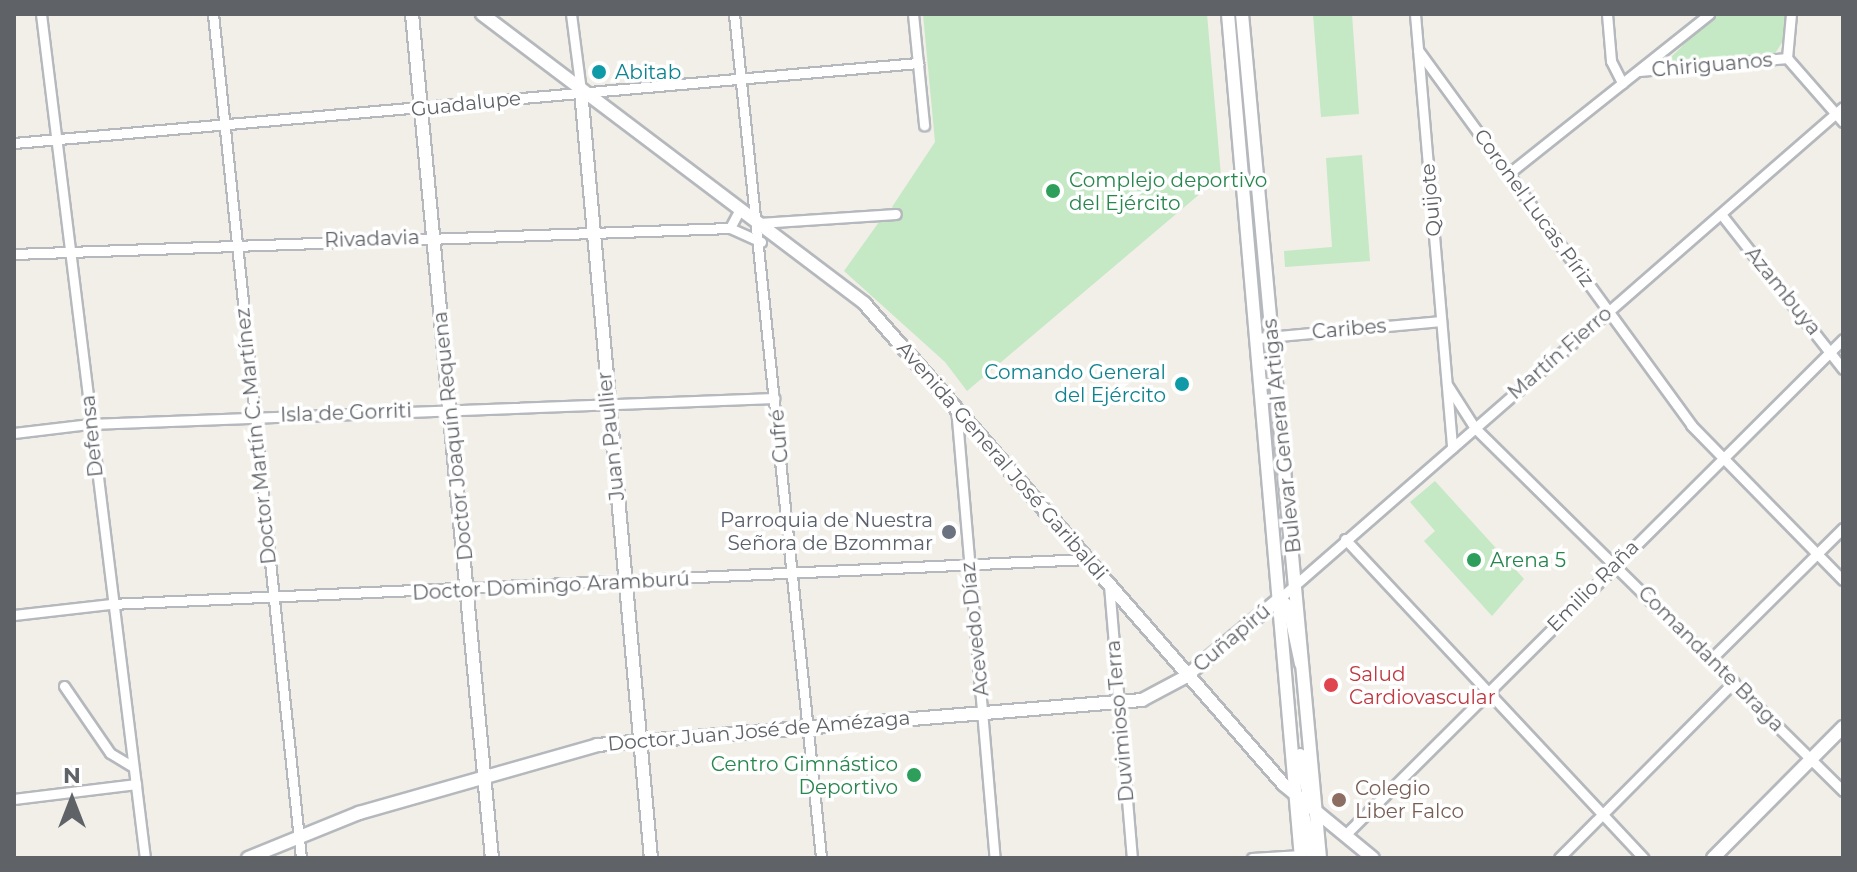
<!DOCTYPE html>
<html>
<head>
<meta charset="utf-8">
<style>
  body { margin:0 }
  #map { position:relative; width:1857px; height:872px; overflow:hidden; background:#f1efe8; font-family:Montserrat,sans-serif }
  div>[style] { position:absolute }
  [style*='--x'] { left:calc(var(--x)*1px); top:calc(var(--y)*1px); width:calc(var(--w)*1px); rotate:calc(var(--a)*1deg) }
  .green>* { inset:0; background:#c5e8c5 }
  .roads { filter:drop-shadow(2px 0 #b5b8bc) drop-shadow(-2px 0 #b5b8bc) drop-shadow(0 2px #b5b8bc) drop-shadow(0 -2px #b5b8bc) }
  .street>* { height:9px; margin:-4.5px; padding:0 4.5px; transform-origin:4.5px; border-radius:4.5px; background:#fff }
  .secondary>* { height:12px; margin:-6px; padding:0 6px; transform-origin:6px; border-radius:6px; background:#fff }
  .dots>* { width:22px; height:22px; translate:-50% -50%; box-sizing:border-box; border:4px solid #fff; border-radius:50% }
  span { translate:-50% -50%; white-space:nowrap; text-align:center; line-height:1.15; -webkit-text-stroke:7px #fff; paint-order:stroke }
  .street-label { font-size:20px; color:#5f6368 }
  .culture-label { font-size:20px; color:#0d838f }
  .left { translate:0 -50%; text-align:left }
  .right { translate:-100% -50%; text-align:right }
  .leisure-label { font-size:20px; color:#27864d }
  .worship-label { font-size:20px; color:#5b616d }
  .health-label { font-size:20px; color:#be3a42 }
  .education-label { font-size:20px; color:#785e54 }
  .frame { position:absolute; inset:0; border:16px solid #5f6368; pointer-events:none }
  .north { position:absolute; left:32px; top:760px; width:80px; height:80px; -webkit-text-stroke:6px #fff; paint-order:stroke; rotate:0deg; font-size:22px; font-weight:700; line-height:32px; text-align:center; color:#5f6368 }
  .north::after { content:''; display:block; margin:auto; width:28px; height:36px; background:#5f6368; clip-path:polygon(50% 0,100% 100%,50% 72%,0 100%) }
</style>
</head>
<body>
<div id="map">
  <div class="green">
    <div style="clip-path:polygon(923px 14px,1207px 14px,1221px 176px,967px 391px,945px 362px,844px 271px,879px 222px,901px 218px,892px 207px,935px 142px)"></div>
    <div style="clip-path:polygon(1313px 14px,1352px 14px,1359px 114px,1321px 117px)"></div>
    <div style="clip-path:polygon(1715px 14px,1786px 14px,1783px 41px,1774px 55px,1665px 63px)"></div>
    <div style="clip-path:polygon(1362px 155px,1370px 261px,1285px 267px,1284px 251px,1332px 247px,1326px 158px)"></div>
    <div style="clip-path:polygon(1435px 481px,1524px 579px,1492px 616px,1424px 541px,1435px 531px,1410px 502px)"></div>
  </div>
  <div class="roads">
    <div class="street">
      <div style="--x:41;--y:14;--w:850;--a:82.98"></div>
      <div style="--x:213;--y:14;--w:849;--a:84.05"></div>
      <div style="--x:571;--y:14;--w:78;--a:82.6"></div>
      <div style="--x:734;--y:14;--w:848;--a:84.11"></div>
      <div style="--x:913;--y:14;--w:112;--a:84.3"></div>
      <div style="--x:1415;--y:14;--w:435;--a:85.1"></div>
      <div style="--x:1607;--y:14;--w:47;--a:85.1"></div>
      <div style="--x:1611;--y:61;--w:25;--a:63"></div>
      <div style="--x:1418;--y:50;--w:464;--a:53.9"></div>
      <div style="--x:1691;--y:425;--w:217;--a:45.6"></div>
      <div style="--x:1787;--y:58;--w:85;--a:48.8"></div>
      <div style="--x:1787;--y:58;--w:44;--a:-84.8"></div>
      <div style="--x:1639;--y:71;--w:149;--a:-5"></div>
      <div style="--x:14;--y:143;--w:908;--a:-5.06"></div>
      <div style="--x:1508;--y:174;--w:257;--a:-38.5"></div>
      <div style="--x:1721;--y:214;--w:197;--a:51.8"></div>
      <div style="--x:759;--y:223;--w:137;--a:-3.8"></div>
      <div style="--x:730;--y:228;--w:34;--a:24"></div>
      <div style="--x:14;--y:254;--w:716;--a:-2.08"></div>
      <div style="--x:730;--y:228;--w:21;--a:-62"></div>
      <div style="--x:1257;--y:338;--w:185;--a:-5.3"></div>
      <div style="--x:1448;--y:386;--w:50;--a:57.3"></div>
      <div style="--x:1475;--y:428;--w:517;--a:44.61"></div>
      <div style="--x:956;--y:407;--w:453;--a:85.1"></div>
      <div style="--x:14;--y:433;--w:77;--a:-6.8"></div>
      <div style="--x:90;--y:424;--w:685;--a:-2.17"></div>
      <div style="--x:1345;--y:539;--w:437;--a:46.9"></div>
      <div style="--x:1109;--y:585;--w:274;--a:85.2"></div>
      <div style="--x:1279;--y:599;--w:748;--a:-41.1"></div>
      <div style="--x:14;--y:615;--w:98;--a:-6.5"></div>
      <div style="--x:111;--y:604;--w:978;--a:-2.64"></div>
      <div style="--x:1711;--y:659;--w:186;--a:-44.8"></div>
      <div style="--x:64;--y:686;--w:81;--a:55.5"></div>
      <div style="--x:110;--y:753;--w:27;--a:31"></div>
      <div style="--x:14;--y:799;--w:123;--a:-7"></div>
      <div style="--x:1345;--y:835;--w:703;--a:-44.88"></div>
      <div style="--x:1252;--y:858;--w:49;--a:-3.5"></div>
      <div style="--x:1559;--y:858;--w:248;--a:-45.2"></div>
    </div>
    <div class="secondary">
      <div style="--x:412;--y:14;--w:848;--a:84.59"></div>
      <div style="--x:482;--y:14;--w:479;--a:37.1"></div>
      <div style="--x:864;--y:303;--w:639;--a:48.93"></div>
      <div style="--x:1284;--y:785;--w:115;--a:39.4"></div>
      <div style="--x:1228;--y:14;--w:847;--a:85.06"></div>
      <div style="--x:1242;--y:14;--w:848;--a:84.72"></div>
      <div style="--x:581;--y:91;--w:770;--a:84.79"></div>
      <div style="--x:1279;--y:599;--w:13;--a:39"></div>
      <div style="--x:1289;--y:607;--w:58;--a:78.1"></div>
      <div style="--x:1300;--y:755;--w:52;--a:77.8"></div>
      <div style="--x:1301;--y:804;--w:49;--a:78.2"></div>
      <div style="--x:248;--y:858;--w:120;--a:-22.1"></div>
      <div style="--x:359;--y:813;--w:248;--a:-15.9"></div>
      <div style="--x:597;--y:745;--w:547;--a:-4.72"></div>
      <div style="--x:1142;--y:700;--w:49;--a:-28.1"></div>
      <div style="--x:1185;--y:677;--w:122;--a:-39.7"></div>
      <div style="--x:1713;--y:858;--w:185;--a:-45.2"></div>
    </div>
  </div>
  <div class="dots">
    <div style="left:599px;top:72px;background:#0f9aa8"></div>
    <div style="left:1053px;top:191px;background:#2e9e5b"></div>
    <div style="left:1182px;top:384px;background:#0f9aa8"></div>
    <div style="left:949px;top:532px;background:#6b7280"></div>
    <div style="left:1474px;top:560px;background:#2e9e5b"></div>
    <div style="left:1331px;top:685px;background:#e0444e"></div>
    <div style="left:914px;top:775px;background:#2e9e5b"></div>
    <div style="left:1339px;top:800px;background:#8d6e63"></div>
  </div>
  <div class="street-label">
    <span style="left:1712px;top:65px;rotate:-5deg">Chiriguanos</span>
    <span style="left:466px;top:104px;rotate:-6deg">Guadalupe</span>
    <span style="left:1431px;top:200px;rotate:-95deg">Quijote</span>
    <span style="left:1534px;top:208px;rotate:54deg">Coronel Lucas Píriz</span>
    <span style="left:372px;top:239px;rotate:-2deg">Rivadavia</span>
    <span style="left:1783px;top:291px;rotate:51deg">Azambuya</span>
    <span style="left:1349px;top:329px;rotate:-5deg">Caribes</span>
    <span style="left:1560px;top:353px;rotate:-41deg">Martín Fierro</span>
    <span style="left:346px;top:413px;rotate:-2deg">Isla de Gorriti</span>
    <span style="left:92px;top:436px;rotate:-96deg">Defensa</span>
    <span style="left:256px;top:436px;rotate:-96deg">Doctor Martín C. Martínez</span>
    <span style="left:453px;top:436px;rotate:-96deg">Doctor Joaquín Requena</span>
    <span style="left:611px;top:436px;rotate:-96deg">Juan Paullier</span>
    <span style="left:779px;top:436px;rotate:-95deg">Cufré</span>
    <span style="left:1282px;top:436px;rotate:-96deg">Bulevar General Artigas</span>
    <span style="left:1002px;top:461px;rotate:49deg">Avenida General José Garibaldi</span>
    <span style="left:551px;top:586px;rotate:-3deg">Doctor Domingo Aramburú</span>
    <span style="left:1593px;top:586px;rotate:-45deg">Emilio Raña</span>
    <span style="left:975px;top:629px;rotate:-96deg">Acevedo Díaz</span>
    <span style="left:1232px;top:638px;rotate:-40deg">Cuñapirú</span>
    <span style="left:1711px;top:659px;rotate:45deg">Comandante Braga</span>
    <span style="left:1120px;top:721px;rotate:-95deg">Duvimioso Terra</span>
    <span style="left:759px;top:731px;rotate:-5deg">Doctor Juan José de Amézaga</span>
  </div>
  <div class="culture-label">
    <span class="left" style="left:615px;top:72px">Abitab</span>
    <span class="right" style="left:1166px;top:384px">Comando General<br>del Ejército</span>
  </div>
  <div class="leisure-label">
    <span class="left" style="left:1069px;top:192px">Complejo deportivo<br>del Ejército</span>
    <span class="left" style="left:1490px;top:560px">Arena 5</span>
    <span class="right" style="left:898px;top:776px">Centro Gimnástico<br>Deportivo</span>
  </div>
  <div class="worship-label">
    <span class="right" style="left:933px;top:532px">Parroquia de Nuestra<br>Señora de Bzommar</span>
  </div>
  <div class="health-label">
    <span class="left" style="left:1349px;top:686px">Salud<br>Cardiovascular</span>
  </div>
  <div class="education-label">
    <span class="left" style="left:1355px;top:800px">Colegio<br>Liber Falco</span>
  </div>
  <div class="frame"></div>
  <div class="north">N</div>
</div>
</body>
</html>
